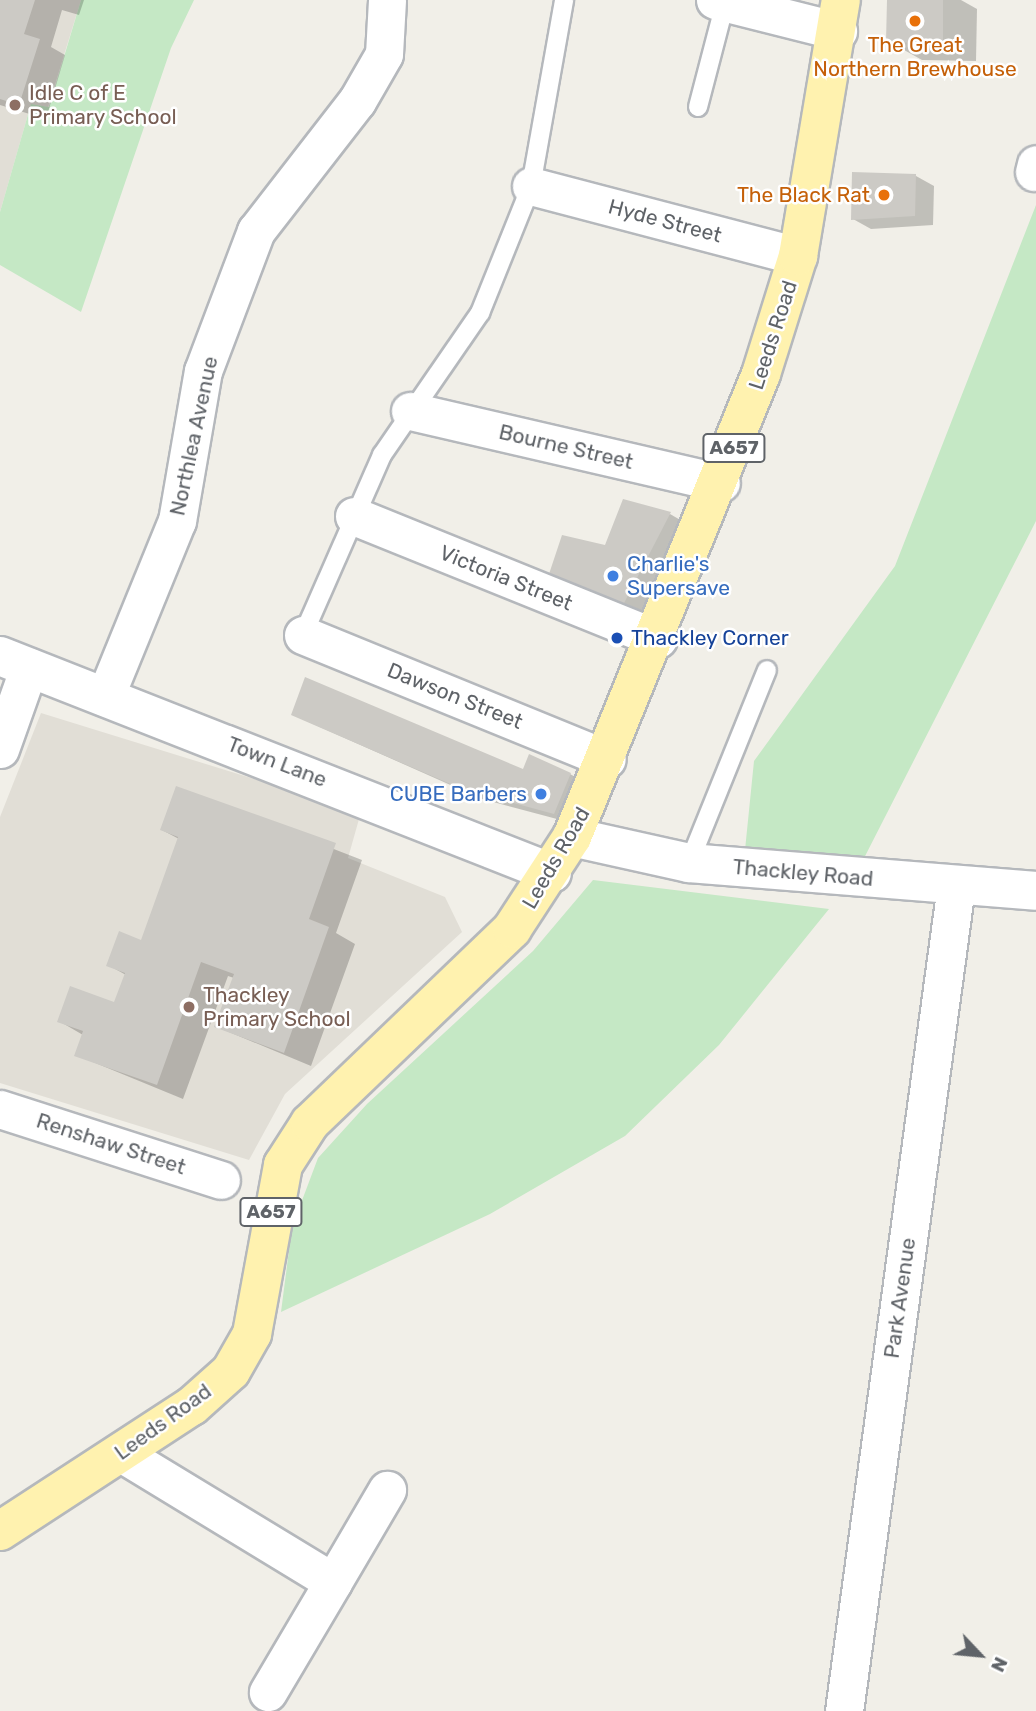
<!DOCTYPE html>
<html>
<head>
<meta charset="utf-8">
<style>
  body { margin:0 }
  #map { position:relative; width:1036px; height:1711px; overflow:hidden; background:#f1efe8; font-family:Rubik,sans-serif }
  div>[style] { position:absolute }
  [style*='--x'] { left:calc(var(--x)*1px); top:calc(var(--y)*1px); width:calc(var(--w)*1px); rotate:calc(var(--a)*1deg) }
  .education>* { inset:0; background:#e1ded6 }
  .green>* { inset:0; background:#c5e8c5 }
  .shadow>* { inset:0; background:#0003 }
  .building>* { inset:0; background:#cccac5 }
  .roads { filter:drop-shadow(2px 0 #b5b8bc) drop-shadow(-2px 0 #b5b8bc) drop-shadow(0 2px #b5b8bc) drop-shadow(0 -2px #b5b8bc) }
  .service>* { height:18px; margin:-9px; padding:0 9px; transform-origin:9px; border-radius:9px; background:#fff }
  .minor>* { height:37px; margin:-18.5px; padding:0 18.5px; transform-origin:18.5px; border-radius:18.5px; background:#fff }
  .tertiary>* { height:38px; margin:-19px; padding:0 19px; transform-origin:19px; border-radius:19px; background:#fff }
  .primary>* { height:38px; margin:-19px; padding:0 19px; transform-origin:19px; border-radius:19px; background:#fff2af }
  .dots>* { width:19px; height:19px; translate:-50% -50%; box-sizing:border-box; border:4px solid #fff; border-radius:50% }
  span { translate:-50% -50%; white-space:nowrap; text-align:center; line-height:1.15; -webkit-text-stroke:5px #fff; paint-order:stroke }
  .shield-label span { padding:2px 5px; background:#fff; border:2px solid; border-radius:5px; -webkit-text-stroke-width:0 }
  .shield-label { font-size:19px; color:#5f6368; font-weight:700 }
  .food-label { font-size:21px; color:#c56008 }
  .right { translate:-100% -50%; text-align:right }
  .education-label { font-size:21px; color:#785e54 }
  .left { translate:0 -50%; text-align:left }
  .street-label { font-size:21px; color:#5f6368 }
  .shop-label { font-size:21px; color:#366cbe }
  .transit-label { font-size:21px; color:#164399 }
  .north { position:absolute; left:945px; top:1620px; width:70px; height:70px; -webkit-text-stroke:5px #fff; paint-order:stroke; rotate:116deg; font-size:19px; font-weight:700; line-height:28px; text-align:center; color:#5f6368 }
  .north::after { content:''; display:block; margin:auto; width:24px; height:32px; background:#5f6368; clip-path:polygon(50% 0,100% 100%,50% 72%,0 100%) }
</style>
</head>
<body>
<div id="map">
  <div class="education">
    <div style="clip-path:polygon(0 0,81px 0,48px 107px,31px 104px,0 212px)"></div>
    <div style="clip-path:polygon(41px 713px,361px 812px,348px 858px,445px 897px,462px 932px,285px 1094px,249px 1160px,0 1083px,0 817px)"></div>
  </div>
  <div class="green">
    <div style="clip-path:polygon(81px 0,194px 0,171px 48px,81px 312px,0 265px,0 212px,31px 104px,49px 107px)"></div>
    <div style="clip-path:polygon(1036px 205px,1036px 521px,860px 866px,744px 860px,754px 761px,895px 566px)"></div>
    <div style="clip-path:polygon(593px 880px,829px 909px,719px 1045px,625px 1136px,490px 1214px,281px 1312px,292px 1227px,318px 1158px,367px 1104px,533px 951px)"></div>
  </div>
  <div class="shadow">
    <div style="clip-path:polygon(0 0,84px 0,79px 15px,62px 10px,51px 47px,65px 55px,46px 119px,0 105px)"></div>
    <div style="clip-path:polygon(888px 0,961px 0,977px 9px,976px 61px,922px 60px,888px 41px)"></div>
    <div style="clip-path:polygon(854px 174px,916px 176px,934px 186px,933px 225px,871px 229px,853px 219px)"></div>
    <div style="clip-path:polygon(670px 514px,696px 529px,649px 621px,551px 573px)"></div>
    <div style="clip-path:polygon(293px 715px,524px 771px,570px 774px,588px 784px,572px 823px,482px 799px)"></div>
    <div style="clip-path:polygon(177px 788px,362px 860px,336px 933px,355px 944px,311px 1066px,217px 1027px,234px 978px,228px 976px,183px 1099px,76px 1055px,83px 1035px,59px 1021px,115px 1005px,126px 975px,108px 965px,142px 942px,179px 839px,162px 830px)"></div>
  </div>
  <div class="building">
    <div style="clip-path:polygon(0 0,35px 0,24px 34px,40px 39px,19px 105px,0 99px)"></div>
    <div style="clip-path:polygon(887px 0,943px 0,943px 43px,886px 42px)"></div>
    <div style="clip-path:polygon(852px 172px,916px 174px,915px 216px,851px 220px)"></div>
    <div style="clip-path:polygon(623px 499px,671px 512px,622px 607px,549px 574px,562px 535px,605px 545px)"></div>
    <div style="clip-path:polygon(305px 677px,523px 769px,529px 754px,571px 773px,554px 814px,462px 789px,291px 715px)"></div>
    <div style="clip-path:polygon(176px 786px,336px 843px,309px 919px,329px 927px,284px 1053px,214px 1027px,234px 974px,201px 962px,157px 1085px,74px 1056px,83px 1031px,57px 1022px,70px 986px,114px 1002px,125px 973px,106px 966px,119px 931px,141px 940px,178px 837px,160px 830px)"></div>
  </div>
  <div class="roads">
    <div class="service">
      <div style="--x:698;--y:107;--w:107;--a:-75.4"></div>
      <div style="--x:303;--y:635;--w:197;--a:-66.3"></div>
      <div style="--x:382;--y:455;--w:173;--a:-55.4"></div>
      <div style="--x:480;--y:313;--w:137;--a:-68.1"></div>
      <div style="--x:531;--y:186;--w:189;--a:-79.9"></div>
      <div style="--x:689;--y:863;--w:208;--a:-68"></div>
    </div>
    <div class="minor">
      <div style="--x:715;--y:0;--w:127;--a:14.1"></div>
      <div style="--x:1034;--y:172;--w:8;--a:-76"></div>
      <div style="--x:531;--y:186;--w:276;--a:14.7"></div>
      <div style="--x:410;--y:411;--w:319;--a:13"></div>
      <div style="--x:354;--y:516;--w:328;--a:22"></div>
      <div style="--x:303;--y:635;--w:328;--a:22.2"></div>
      <div style="--x:105;--y:697;--w:190;--a:-67.8"></div>
      <div style="--x:177;--y:521;--w:152;--a:-80.2"></div>
      <div style="--x:203;--y:371;--w:150;--a:-69.3"></div>
      <div style="--x:256;--y:231;--w:165;--a:-52.2"></div>
      <div style="--x:357;--y:101;--w:54;--a:-60.1"></div>
      <div style="--x:384;--y:54;--w:54;--a:-86.8"></div>
      <div style="--x:0;--y:749;--w:87;--a:-70.5"></div>
      <div style="--x:0;--y:1109;--w:232;--a:17.8"></div>
      <div style="--x:121;--y:1453;--w:248;--a:31.3"></div>
      <div style="--x:333;--y:1582;--w:128;--a:120.6"></div>
      <div style="--x:333;--y:1582;--w:107;--a:-59.6"></div>
      <div style="--x:844;--y:1711;--w:833;--a:-82.27"></div>
    </div>
    <div class="tertiary">
      <div style="--x:0;--y:656;--w:593;--a:21.46"></div>
      <div style="--x:572;--y:837;--w:120;--a:12.5"></div>
      <div style="--x:689;--y:863;--w:348;--a:4.6"></div>
    </div>
    <div class="primary">
      <div style="--x:0;--y:1531;--w:229;--a:-33.1"></div>
      <div style="--x:192;--y:1406;--w:52;--a:-41.9"></div>
      <div style="--x:231;--y:1371;--w:43;--a:-60.4"></div>
      <div style="--x:252;--y:1334;--w:172;--a:-79.6"></div>
      <div style="--x:283;--y:1165;--w:50;--a:-57.3"></div>
      <div style="--x:310;--y:1123;--w:280;--a:-43.8"></div>
      <div style="--x:512;--y:929;--w:110;--a:-56.9"></div>
      <div style="--x:572;--y:837;--w:500;--a:-67.79"></div>
      <div style="--x:761;--y:374;--w:124;--a:-72.6"></div>
      <div style="--x:798;--y:256;--w:260;--a:-80.5"></div>
    </div>
  </div>
  <div class="dots">
    <div style="left:915px;top:21px;background:#e8710a"></div>
    <div style="left:15px;top:105px;background:#8d6e63"></div>
    <div style="left:884px;top:195px;background:#e8710a"></div>
    <div style="left:613px;top:576px;background:#3f7fe0"></div>
    <div style="left:617px;top:638px;background:#1a4fb4"></div>
    <div style="left:541px;top:794px;background:#3f7fe0"></div>
    <div style="left:189px;top:1007px;background:#8d6e63"></div>
  </div>
  <div class="shield-label">
    <span style="left:734px;top:448px">A657</span>
    <span style="left:271px;top:1212px">A657</span>
  </div>
  <div class="food-label">
    <span style="left:915px;top:57px">The Great<br>Northern Brewhouse</span>
    <span class="right" style="left:870px;top:195px">The Black Rat</span>
  </div>
  <div class="education-label">
    <span class="left" style="left:29px;top:105px">Idle C of E<br>Primary School</span>
    <span class="left" style="left:203px;top:1007px">Thackley<br>Primary School</span>
  </div>
  <div class="street-label">
    <span style="left:665px;top:221px;rotate:15deg">Hyde Street</span>
    <span style="left:773px;top:335px;rotate:-72deg">Leeds Road</span>
    <span style="left:194px;top:436px;rotate:-78deg">Northlea Avenue</span>
    <span style="left:566px;top:447px;rotate:13deg">Bourne Street</span>
    <span style="left:506px;top:578px;rotate:22deg">Victoria Street</span>
    <span style="left:455px;top:696px;rotate:22deg">Dawson Street</span>
    <span style="left:277px;top:762px;rotate:21deg">Town Lane</span>
    <span style="left:556px;top:858px;rotate:-60deg">Leeds Road</span>
    <span style="left:803px;top:873px;rotate:5deg">Thackley Road</span>
    <span style="left:111px;top:1144px;rotate:18deg">Renshaw Street</span>
    <span style="left:900px;top:1298px;rotate:-82deg">Park Avenue</span>
    <span style="left:163px;top:1422px;rotate:-36deg">Leeds Road</span>
  </div>
  <div class="shop-label">
    <span class="left" style="left:627px;top:576px">Charlie's<br>Supersave</span>
    <span class="right" style="left:527px;top:794px">CUBE Barbers</span>
  </div>
  <div class="transit-label">
    <span class="left" style="left:631px;top:638px">Thackley Corner</span>
  </div>
  <div class="north">N</div>
</div>
</body>
</html>
